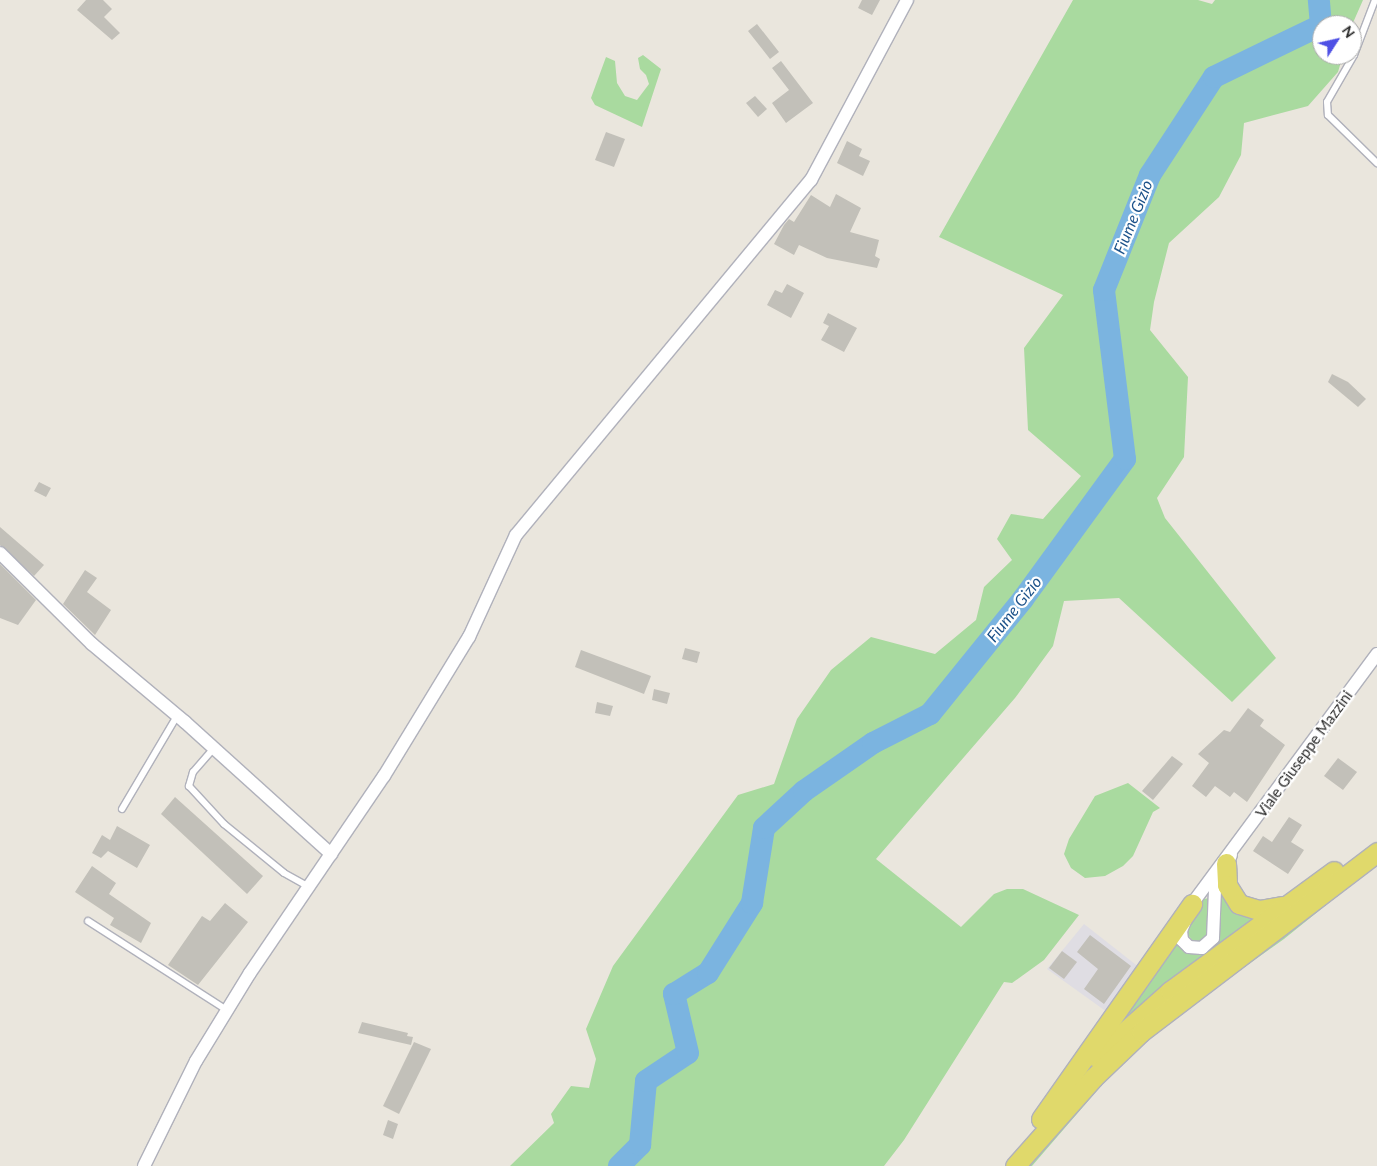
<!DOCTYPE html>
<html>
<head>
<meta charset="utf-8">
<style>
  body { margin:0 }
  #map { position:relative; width:1377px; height:1166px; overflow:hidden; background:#eae6dd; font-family:Lato,sans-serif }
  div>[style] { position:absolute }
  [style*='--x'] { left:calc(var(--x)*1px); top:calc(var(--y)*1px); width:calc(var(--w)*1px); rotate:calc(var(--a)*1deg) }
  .industrial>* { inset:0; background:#dfdde3 }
  .green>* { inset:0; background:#a9da9f }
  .river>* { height:22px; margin:-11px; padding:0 11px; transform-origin:11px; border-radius:11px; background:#7bb4e0 }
  .building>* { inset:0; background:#c2c0b9 }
  .roads { filter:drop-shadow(1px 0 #b0b1bb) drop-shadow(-1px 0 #b0b1bb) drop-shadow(0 1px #b0b1bb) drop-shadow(0 -1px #b0b1bb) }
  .lane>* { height:6px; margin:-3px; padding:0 3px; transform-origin:3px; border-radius:3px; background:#fff }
  .street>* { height:12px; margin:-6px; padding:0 6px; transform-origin:6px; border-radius:6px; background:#fff }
  .primary>* { height:19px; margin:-9.5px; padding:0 9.5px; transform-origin:9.5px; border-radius:9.5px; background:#e0d96b }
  span { translate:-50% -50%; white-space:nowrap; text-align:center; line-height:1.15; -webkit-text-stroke:4.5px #fff; paint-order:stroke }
  .street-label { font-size:15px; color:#292929 }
  .water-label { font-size:16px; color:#1c528a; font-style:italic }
  .north { position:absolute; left:1312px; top:15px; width:50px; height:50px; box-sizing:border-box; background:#fff; border:1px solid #a9a9a9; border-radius:50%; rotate:55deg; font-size:14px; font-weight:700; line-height:20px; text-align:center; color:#292929 }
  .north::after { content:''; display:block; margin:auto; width:18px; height:22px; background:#4f51e5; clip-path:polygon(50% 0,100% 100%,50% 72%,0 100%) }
</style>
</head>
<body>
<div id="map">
  <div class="industrial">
    <div style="clip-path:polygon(1084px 924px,1140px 968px,1107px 1012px,1047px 969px)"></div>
  </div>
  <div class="green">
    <div style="clip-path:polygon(1073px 0,1198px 0,1212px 4px,1215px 0,1363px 0,1352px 25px,1322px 25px,1322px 55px,1343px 55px,1338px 72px,1308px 106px,1244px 123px,1241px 155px,1219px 197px,1169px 243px,1154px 302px,1150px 330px,1188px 377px,1184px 457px,1157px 498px,1165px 518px,1276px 658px,1232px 702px,1119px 598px,1064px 601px,1053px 646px,1015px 698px,876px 859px,961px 927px,994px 894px,1007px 889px,1023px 889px,1079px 915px,1044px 960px,1012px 983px,1004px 982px,904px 1140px,884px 1166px,510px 1166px,554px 1123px,551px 1114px,571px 1086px,589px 1088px,596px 1059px,586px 1029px,613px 966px,738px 795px,774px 784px,797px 719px,831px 670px,871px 637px,935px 654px,976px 620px,984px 587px,1012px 560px,997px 539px,1011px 514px,1043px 519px,1081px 476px,1028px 430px,1024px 348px,1063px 295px,939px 237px)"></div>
    <div style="clip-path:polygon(643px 55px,661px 69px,642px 127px,595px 105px,591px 98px,606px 57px,615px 61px,617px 83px,625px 96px,637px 100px,649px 84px,646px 75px,640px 69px,638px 58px)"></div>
    <div style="clip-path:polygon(1128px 783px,1160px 808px,1153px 812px,1133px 856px,1123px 866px,1105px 876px,1085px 878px,1071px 868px,1064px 854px,1069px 839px,1095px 796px)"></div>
    <div style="clip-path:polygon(1377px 860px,1377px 864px,1284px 939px,1172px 1019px,1120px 1064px,1032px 1166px,1023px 1166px,1118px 1059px)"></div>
    <div style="clip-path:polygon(1219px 889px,1248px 913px,1252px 920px,1112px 1030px,1172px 943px,1209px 950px)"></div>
    <div style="clip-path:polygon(1209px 898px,1210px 929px,1204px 942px,1194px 942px,1186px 933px,1199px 900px)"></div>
  </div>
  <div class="river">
    <div style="--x:619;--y:1166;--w:30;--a:-45"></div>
    <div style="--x:640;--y:1145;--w:64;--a:-84.6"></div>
    <div style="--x:646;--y:1081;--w:50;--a:-33.7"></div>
    <div style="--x:688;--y:1053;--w:61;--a:-103.3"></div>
    <div style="--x:674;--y:994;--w:40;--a:-32"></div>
    <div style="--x:708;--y:973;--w:83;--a:-57.8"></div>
    <div style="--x:752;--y:903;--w:76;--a:-80.9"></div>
    <div style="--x:764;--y:828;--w:54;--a:-42.8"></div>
    <div style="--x:804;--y:791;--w:84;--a:-34.8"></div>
    <div style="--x:873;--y:743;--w:64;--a:-27"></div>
    <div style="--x:930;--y:714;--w:148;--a:-51"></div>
    <div style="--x:1023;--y:599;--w:173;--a:-53.9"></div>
    <div style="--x:1125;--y:459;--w:170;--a:-97.1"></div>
    <div style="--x:1104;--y:290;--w:124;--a:-68.2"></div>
    <div style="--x:1150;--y:175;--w:117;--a:-56.9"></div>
    <div style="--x:1214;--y:77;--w:119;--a:-25.9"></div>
    <div style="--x:1321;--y:25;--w:25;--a:-95"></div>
  </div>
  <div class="building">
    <div style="clip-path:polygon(86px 0,103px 0,112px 9px,104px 17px,120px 33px,112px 40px,77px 10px)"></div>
    <div style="clip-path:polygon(862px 0,880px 0,872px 15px,858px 8px)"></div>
    <div style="clip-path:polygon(757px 24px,779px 52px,770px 59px,748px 31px)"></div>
    <div style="clip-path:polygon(781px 61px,813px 103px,786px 123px,772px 103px,789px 90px,772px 68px)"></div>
    <div style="clip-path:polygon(755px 96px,767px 109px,758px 117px,746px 103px)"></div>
    <div style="clip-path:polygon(606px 132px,625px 139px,614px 167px,595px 160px)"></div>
    <div style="clip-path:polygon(847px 141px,862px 149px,859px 156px,870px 161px,863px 176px,837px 163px)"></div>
    <div style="clip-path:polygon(836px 194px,861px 208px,850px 232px,879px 240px,875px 256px,880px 259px,877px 268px,827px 258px,799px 245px,794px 255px,774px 244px,784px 225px,789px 219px,794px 222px,811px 195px,830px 207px)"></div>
    <div style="clip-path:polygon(787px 284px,804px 293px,791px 318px,767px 305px,775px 290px,782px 293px)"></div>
    <div style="clip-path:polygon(828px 313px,857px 328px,844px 352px,821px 340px,829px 326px,823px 323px)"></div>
    <div style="clip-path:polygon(1332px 374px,1348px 382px,1366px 399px,1358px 407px,1328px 382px)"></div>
    <div style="clip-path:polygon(39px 482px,51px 488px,46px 497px,34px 491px)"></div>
    <div style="clip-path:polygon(0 527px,44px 565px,34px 576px,0 545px)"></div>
    <div style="clip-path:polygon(0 564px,36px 600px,18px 625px,0 618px)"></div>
    <div style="clip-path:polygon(85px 570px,97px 578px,87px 592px,111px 610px,95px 635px,63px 604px)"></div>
    <div style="clip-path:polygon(685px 648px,700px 652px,697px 663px,682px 659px)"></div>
    <div style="clip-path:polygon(581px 650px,651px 676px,644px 694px,575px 667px)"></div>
    <div style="clip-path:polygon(654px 689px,670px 693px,667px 704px,652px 700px)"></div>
    <div style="clip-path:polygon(597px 702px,613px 706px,610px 716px,595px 713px)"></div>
    <div style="clip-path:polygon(1248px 708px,1264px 720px,1260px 726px,1285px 745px,1247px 802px,1234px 792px,1230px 797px,1215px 786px,1206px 797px,1192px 786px,1209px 763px,1198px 754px,1224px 730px,1230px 732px)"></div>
    <div style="clip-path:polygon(1172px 756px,1183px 764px,1153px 800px,1142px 791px)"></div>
    <div style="clip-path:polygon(1338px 758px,1357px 772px,1343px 790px,1324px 776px)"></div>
    <div style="clip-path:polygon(175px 797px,263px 876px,247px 894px,161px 814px)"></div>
    <div style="clip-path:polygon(1289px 817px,1302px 825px,1291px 842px,1304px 850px,1288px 874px,1253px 851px,1263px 836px,1272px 842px)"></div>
    <div style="clip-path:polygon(117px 826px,150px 845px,137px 868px,108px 851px,101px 858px,92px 853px,102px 835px,110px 840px)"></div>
    <div style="clip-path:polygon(92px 866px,116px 883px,109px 894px,151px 923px,141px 943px,110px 925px,114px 918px,75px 892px)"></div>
    <div style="clip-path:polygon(225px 903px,248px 922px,198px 985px,168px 965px,202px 916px,210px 921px)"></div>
    <div style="clip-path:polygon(1090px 935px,1131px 966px,1104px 1004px,1084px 989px,1098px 969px,1077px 952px)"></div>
    <div style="clip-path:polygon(1062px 951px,1077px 962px,1064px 979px,1049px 968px)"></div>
    <div style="clip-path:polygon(362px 1022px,408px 1033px,407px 1036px,413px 1037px,411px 1045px,358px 1033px)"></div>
    <div style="clip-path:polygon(414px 1042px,431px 1049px,399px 1114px,383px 1106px)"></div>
    <div style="clip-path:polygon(388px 1120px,398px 1124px,393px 1139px,383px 1135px)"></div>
  </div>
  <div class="roads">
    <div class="lane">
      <div style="--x:1375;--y:0;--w:59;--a:110.9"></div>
      <div style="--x:1354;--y:55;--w:54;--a:119.9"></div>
      <div style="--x:1327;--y:102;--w:13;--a:86"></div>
      <div style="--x:1328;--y:115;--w:69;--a:44.4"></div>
      <div style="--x:214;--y:748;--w:32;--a:131"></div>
      <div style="--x:193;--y:772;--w:15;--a:106"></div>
      <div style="--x:189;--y:786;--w:52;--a:47.4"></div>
      <div style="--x:224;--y:824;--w:77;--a:39.2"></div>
      <div style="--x:284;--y:873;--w:29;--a:29"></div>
      <div style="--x:122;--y:809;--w:108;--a:-59.4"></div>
      <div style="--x:88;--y:921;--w:166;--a:32.7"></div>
    </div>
    <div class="street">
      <div style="--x:0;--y:553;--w:129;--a:44.7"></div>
      <div style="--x:92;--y:644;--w:121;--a:40"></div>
      <div style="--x:185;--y:722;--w:197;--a:42.1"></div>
      <div style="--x:1231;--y:855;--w:38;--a:115"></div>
      <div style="--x:1215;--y:890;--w:48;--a:92.4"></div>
      <div style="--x:1213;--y:938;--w:15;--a:138"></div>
      <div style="--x:1202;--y:948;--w:13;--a:-176"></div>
      <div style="--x:1189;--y:947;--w:10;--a:-135"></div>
      <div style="--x:1182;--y:940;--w:9;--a:-96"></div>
      <div style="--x:1181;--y:931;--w:29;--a:-68"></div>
      <div style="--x:1192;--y:904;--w:311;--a:-53.5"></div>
      <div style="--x:144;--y:1166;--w:117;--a:-63.7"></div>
      <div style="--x:196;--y:1061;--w:103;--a:-58.5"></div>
      <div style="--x:250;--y:973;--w:238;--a:-55.8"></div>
      <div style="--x:384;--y:776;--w:163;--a:-58.6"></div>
      <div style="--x:469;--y:637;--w:112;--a:-65.3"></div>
      <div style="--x:516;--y:535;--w:462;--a:-50.3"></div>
      <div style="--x:811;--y:180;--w:204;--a:-61.9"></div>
    </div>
    <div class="primary">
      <div style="--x:1226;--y:863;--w:22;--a:87"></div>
      <div style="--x:1227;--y:885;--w:22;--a:58"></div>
      <div style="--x:1239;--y:904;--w:21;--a:17"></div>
      <div style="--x:1259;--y:910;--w:23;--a:-10"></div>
      <div style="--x:1096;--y:1057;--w:99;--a:-41.7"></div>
      <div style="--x:1170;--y:991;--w:203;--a:-36.2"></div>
      <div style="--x:1041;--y:1119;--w:263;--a:-54.9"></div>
      <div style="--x:1015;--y:1166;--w:118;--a:-48.4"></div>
      <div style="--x:1093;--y:1078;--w:66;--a:-43.8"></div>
      <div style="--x:1141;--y:1032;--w:297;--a:-37.3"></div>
    </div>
  </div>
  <div class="street-label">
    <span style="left:1304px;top:754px;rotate:-54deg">Viale Giuseppe Mazzini</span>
  </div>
  <div class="water-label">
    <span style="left:1133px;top:217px;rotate:-68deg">Fiume Gizio</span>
    <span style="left:1014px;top:609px;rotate:-52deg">Fiume Gizio</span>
  </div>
  <div class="north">N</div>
</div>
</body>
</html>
